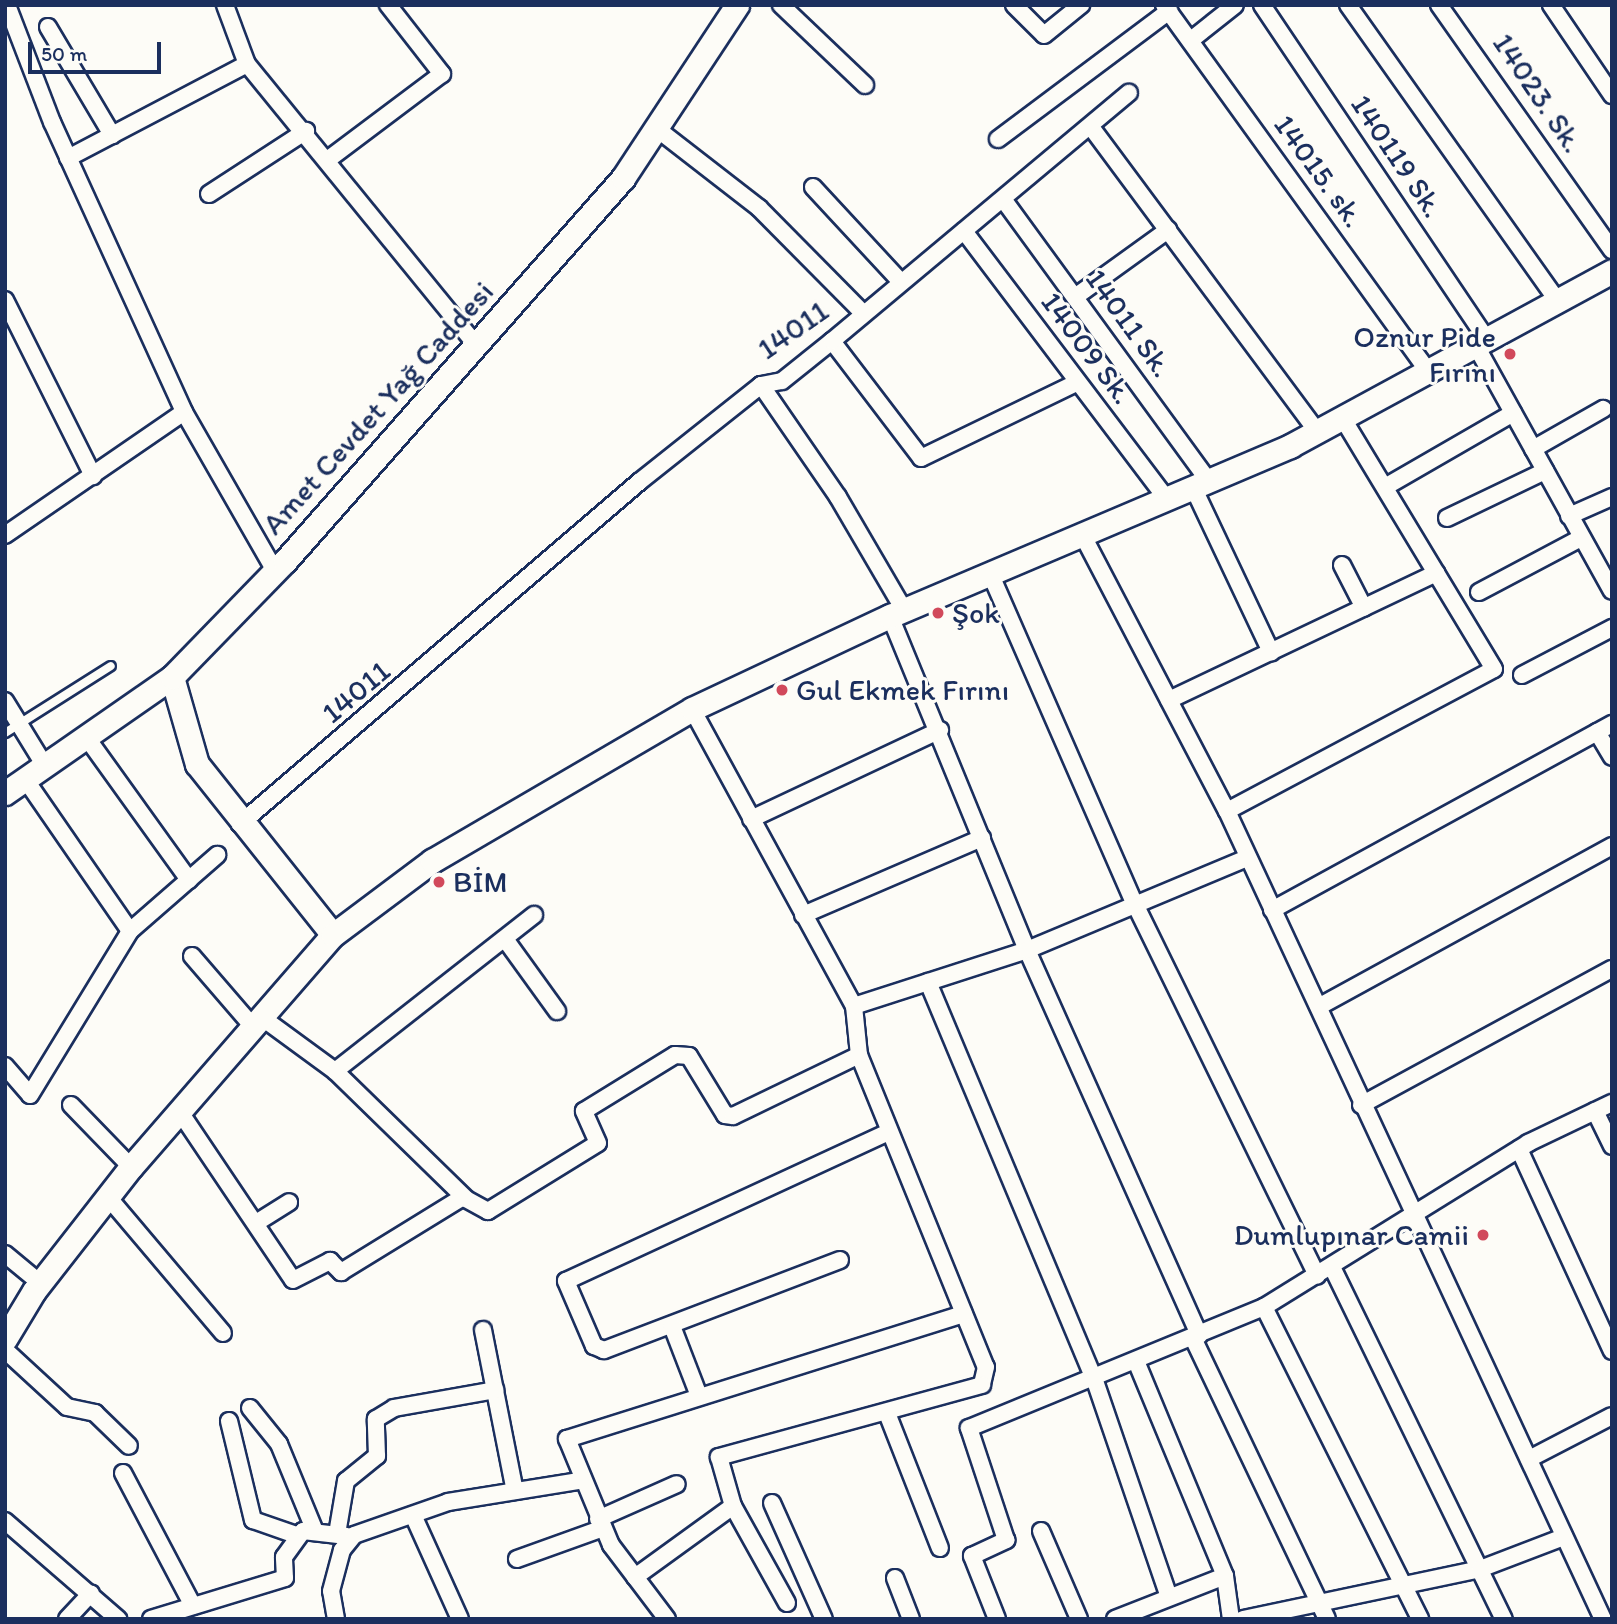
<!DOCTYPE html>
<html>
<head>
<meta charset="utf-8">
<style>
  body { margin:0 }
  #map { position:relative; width:1617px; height:1624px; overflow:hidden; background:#fdfcf7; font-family:Itim,sans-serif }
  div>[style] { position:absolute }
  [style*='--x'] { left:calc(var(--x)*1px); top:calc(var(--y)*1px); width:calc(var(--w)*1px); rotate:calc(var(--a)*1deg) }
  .roads { filter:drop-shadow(2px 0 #1b2f5e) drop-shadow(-2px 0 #1b2f5e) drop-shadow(0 2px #1b2f5e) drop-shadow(0 -2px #1b2f5e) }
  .lane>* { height:8px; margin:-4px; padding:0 4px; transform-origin:4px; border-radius:4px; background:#fdfcf7 }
  .street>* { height:16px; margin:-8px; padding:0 8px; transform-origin:8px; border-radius:8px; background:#fdfcf7 }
  .secondary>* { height:23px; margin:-11.5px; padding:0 11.5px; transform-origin:11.5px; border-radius:11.5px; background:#fdfcf7 }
  .dots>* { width:19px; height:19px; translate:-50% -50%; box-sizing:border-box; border:4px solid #fdfcf7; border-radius:50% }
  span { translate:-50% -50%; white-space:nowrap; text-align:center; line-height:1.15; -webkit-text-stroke:6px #fdfcf7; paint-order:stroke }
  .street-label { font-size:30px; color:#1b2f5e }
  .poi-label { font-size:30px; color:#1b2f5e }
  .right { translate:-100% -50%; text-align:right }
  .left { translate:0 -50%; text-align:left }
  .frame { position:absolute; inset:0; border:7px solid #1b2f5e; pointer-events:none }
  .scale { position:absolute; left:28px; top:42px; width:133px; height:32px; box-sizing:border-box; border:4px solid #1b2f5e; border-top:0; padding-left:9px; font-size:21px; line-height:24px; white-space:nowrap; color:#1b2f5e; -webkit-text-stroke:5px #fdfcf7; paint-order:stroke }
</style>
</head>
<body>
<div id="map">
  <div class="roads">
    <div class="lane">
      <div style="--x:5;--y:733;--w:125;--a:-32.3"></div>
    </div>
    <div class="street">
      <div style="--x:7;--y:5;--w:125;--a:69"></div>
      <div style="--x:52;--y:122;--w:319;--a:65.5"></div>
      <div style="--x:184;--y:412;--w:183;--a:60.2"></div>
      <div style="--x:225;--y:5;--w:63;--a:69.6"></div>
      <div style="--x:247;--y:64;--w:362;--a:50.8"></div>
      <div style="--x:781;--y:5;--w:116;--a:43.6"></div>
      <div style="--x:1014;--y:5;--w:42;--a:45"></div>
      <div style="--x:1044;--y:35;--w:48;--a:-39"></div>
      <div style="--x:1164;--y:5;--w:450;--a:54.2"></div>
      <div style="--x:1262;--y:5;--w:401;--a:56.1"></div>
      <div style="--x:1348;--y:5;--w:362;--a:54.7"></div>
      <div style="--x:1439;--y:5;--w:300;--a:54.8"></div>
      <div style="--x:1551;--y:5;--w:109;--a:55.9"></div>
      <div style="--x:48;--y:27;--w:126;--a:59.3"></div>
      <div style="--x:1191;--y:40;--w:56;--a:-38.5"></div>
      <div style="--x:1091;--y:127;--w:379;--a:53.4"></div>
      <div style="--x:656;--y:128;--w:130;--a:37.8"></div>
      <div style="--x:759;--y:208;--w:148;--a:45.3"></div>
      <div style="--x:998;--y:139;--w:214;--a:-36.8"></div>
      <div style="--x:68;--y:158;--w:202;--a:-27.7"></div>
      <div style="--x:330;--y:158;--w:140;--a:-36.9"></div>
      <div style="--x:442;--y:74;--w:88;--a:-128"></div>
      <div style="--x:813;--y:187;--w:129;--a:47.2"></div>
      <div style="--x:209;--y:194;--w:116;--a:-33"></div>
      <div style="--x:1003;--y:199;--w:348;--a:53.9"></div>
      <div style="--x:964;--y:231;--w:335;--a:52.9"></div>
      <div style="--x:1075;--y:297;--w:115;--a:-35.8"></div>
      <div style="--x:5;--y:300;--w:197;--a:63.4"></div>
      <div style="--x:832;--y:341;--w:147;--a:52.7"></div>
      <div style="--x:921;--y:458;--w:174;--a:-25.8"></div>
      <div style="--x:1475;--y:344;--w:282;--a:61"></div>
      <div style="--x:761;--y:385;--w:136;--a:55.5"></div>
      <div style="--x:838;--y:497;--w:131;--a:59.7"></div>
      <div style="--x:1533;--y:449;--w:81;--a:-29.7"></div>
      <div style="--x:1193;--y:487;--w:183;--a:64.7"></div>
      <div style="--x:1385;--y:487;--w:148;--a:-30"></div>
      <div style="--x:1569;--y:516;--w:47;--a:-23.8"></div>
      <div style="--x:1447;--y:518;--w:109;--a:-25.6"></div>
      <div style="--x:1082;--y:534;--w:313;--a:62.4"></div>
      <div style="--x:1227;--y:811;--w:891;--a:65.05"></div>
      <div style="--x:5;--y:535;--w:217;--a:-34.5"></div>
      <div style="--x:1342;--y:565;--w:48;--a:62.9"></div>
      <div style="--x:990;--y:573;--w:359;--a:66.4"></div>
      <div style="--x:1134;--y:902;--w:416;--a:63.9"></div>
      <div style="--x:1479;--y:592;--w:115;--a:-27.9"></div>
      <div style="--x:890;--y:616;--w:361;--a:67.7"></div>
      <div style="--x:1027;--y:950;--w:422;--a:65.9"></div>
      <div style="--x:1522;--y:675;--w:102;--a:-27.6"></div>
      <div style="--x:1169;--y:700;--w:296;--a:-25.4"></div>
      <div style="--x:5;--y:701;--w:76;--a:58.4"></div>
      <div style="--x:692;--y:709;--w:338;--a:61.4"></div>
      <div style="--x:854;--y:1006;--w:49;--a:84.2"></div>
      <div style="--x:859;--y:1055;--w:337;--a:67.9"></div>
      <div style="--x:986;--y:1367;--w:18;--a:103"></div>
      <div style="--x:982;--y:1385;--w:273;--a:164.7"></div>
      <div style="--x:719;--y:1457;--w:51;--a:74.1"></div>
      <div style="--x:733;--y:1506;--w:111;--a:60.9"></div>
      <div style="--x:1597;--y:732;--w:29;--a:59"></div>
      <div style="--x:87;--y:738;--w:175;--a:54.3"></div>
      <div style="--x:1227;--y:811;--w:302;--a:-28"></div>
      <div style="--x:1494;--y:669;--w:294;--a:-121.1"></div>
      <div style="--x:751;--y:819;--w:209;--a:-25.2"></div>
      <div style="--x:240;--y:824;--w:526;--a:-40.6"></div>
      <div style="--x:639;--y:482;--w:156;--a:-38.5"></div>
      <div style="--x:761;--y:385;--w:21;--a:-11"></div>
      <div style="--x:782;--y:381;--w:64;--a:-38.7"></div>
      <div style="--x:832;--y:341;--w:387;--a:-39.9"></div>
      <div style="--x:1272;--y:910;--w:388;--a:-28.7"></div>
      <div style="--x:803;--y:915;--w:195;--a:-23.3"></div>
      <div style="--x:130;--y:931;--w:116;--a:-41.1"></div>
      <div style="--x:505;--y:939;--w:89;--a:54.2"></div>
      <div style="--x:192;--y:956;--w:96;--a:49.2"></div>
      <div style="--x:928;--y:982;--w:429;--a:67.3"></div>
      <div style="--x:1094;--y:1378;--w:231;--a:71.1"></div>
      <div style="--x:854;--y:1006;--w:182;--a:-17.9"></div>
      <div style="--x:1027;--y:950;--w:238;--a:-22.7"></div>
      <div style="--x:1320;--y:1006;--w:333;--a:-28.7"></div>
      <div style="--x:264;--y:1019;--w:88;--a:36.2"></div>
      <div style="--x:335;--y:1071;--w:183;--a:44.3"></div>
      <div style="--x:466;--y:1199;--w:25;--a:29"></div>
      <div style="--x:488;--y:1211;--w:129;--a:-31.7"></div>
      <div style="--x:598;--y:1143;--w:35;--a:-114"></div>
      <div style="--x:584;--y:1111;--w:107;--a:-31.6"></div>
      <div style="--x:675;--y:1055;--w:14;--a:4"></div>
      <div style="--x:689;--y:1056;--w:69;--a:58.6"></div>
      <div style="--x:725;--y:1115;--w:8;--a:7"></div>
      <div style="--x:733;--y:1116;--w:140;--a:-25.8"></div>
      <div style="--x:5;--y:1066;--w:38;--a:49"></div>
      <div style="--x:30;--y:1095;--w:192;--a:-58.6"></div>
      <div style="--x:130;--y:931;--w:185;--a:-124.6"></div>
      <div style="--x:335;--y:1071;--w:253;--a:-38.1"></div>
      <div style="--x:71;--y:1105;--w:86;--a:45.9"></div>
      <div style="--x:1361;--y:1105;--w:285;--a:-28.5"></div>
      <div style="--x:1595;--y:1111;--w:39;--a:64"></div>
      <div style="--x:180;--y:1112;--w:202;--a:56.1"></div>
      <div style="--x:293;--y:1280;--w:42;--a:-27.2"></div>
      <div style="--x:330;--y:1261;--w:16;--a:45"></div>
      <div style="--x:341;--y:1272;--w:143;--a:-31.6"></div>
      <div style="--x:1519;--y:1149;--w:222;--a:65.3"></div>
      <div style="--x:108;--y:1197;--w:178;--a:49.8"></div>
      <div style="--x:256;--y:1223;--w:39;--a:-32"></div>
      <div style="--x:5;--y:1254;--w:45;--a:39.6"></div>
      <div style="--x:840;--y:1260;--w:253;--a:159.1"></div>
      <div style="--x:604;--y:1350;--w:11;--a:-158"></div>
      <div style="--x:594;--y:1346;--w:71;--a:-113.3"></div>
      <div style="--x:566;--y:1281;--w:356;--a:-24.8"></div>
      <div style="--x:1332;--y:1267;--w:392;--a:64"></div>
      <div style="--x:1264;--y:1307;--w:349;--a:63.4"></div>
      <div style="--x:672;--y:1326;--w:75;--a:68.9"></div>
      <div style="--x:483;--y:1330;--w:164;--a:78.8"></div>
      <div style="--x:1193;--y:1338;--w:311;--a:64.5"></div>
      <div style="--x:5;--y:1350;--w:84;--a:42.6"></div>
      <div style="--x:67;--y:1407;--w:29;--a:12"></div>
      <div style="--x:95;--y:1413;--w:47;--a:44.1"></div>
      <div style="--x:1136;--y:1361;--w:233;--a:67.5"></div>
      <div style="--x:1225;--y:1576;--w:43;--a:82.1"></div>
      <div style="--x:250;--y:1408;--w:46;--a:51.1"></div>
      <div style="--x:279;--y:1444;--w:92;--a:67.6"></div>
      <div style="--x:887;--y:1413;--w:145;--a:68.6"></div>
      <div style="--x:229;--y:1421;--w:102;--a:76.4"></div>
      <div style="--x:253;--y:1520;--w:46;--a:19.2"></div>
      <div style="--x:1529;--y:1459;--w:93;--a:-27.4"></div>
      <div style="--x:123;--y:1473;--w:150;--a:62.2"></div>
      <div style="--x:772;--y:1503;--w:127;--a:65.9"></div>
      <div style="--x:413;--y:1515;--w:114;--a:65.7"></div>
      <div style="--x:598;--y:1519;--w:86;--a:-23.9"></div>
      <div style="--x:5;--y:1521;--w:150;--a:40.9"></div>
      <div style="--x:1041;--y:1531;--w:96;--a:66.6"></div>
      <div style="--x:337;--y:1534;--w:54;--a:-80.4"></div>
      <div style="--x:346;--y:1481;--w:40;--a:-39"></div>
      <div style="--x:377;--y:1456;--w:37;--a:-92"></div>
      <div style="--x:376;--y:1419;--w:21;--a:-31"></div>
      <div style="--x:394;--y:1408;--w:103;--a:-10.1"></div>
      <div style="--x:517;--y:1559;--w:91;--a:-19.8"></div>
      <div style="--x:635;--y:1577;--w:121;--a:-35.9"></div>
      <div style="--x:895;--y:1578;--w:44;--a:68.7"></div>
      <div style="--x:67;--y:1619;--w:35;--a:-47"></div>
      <div style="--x:151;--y:1619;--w:140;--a:-17"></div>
      <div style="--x:285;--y:1578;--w:21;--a:-93"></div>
      <div style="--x:284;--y:1557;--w:32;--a:-54"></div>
      <div style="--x:303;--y:1531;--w:44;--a:6.5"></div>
      <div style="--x:336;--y:1619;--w:28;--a:-100"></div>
      <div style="--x:331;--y:1591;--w:42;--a:-75"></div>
      <div style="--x:342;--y:1550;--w:19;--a:-51"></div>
      <div style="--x:354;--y:1535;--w:100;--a:-19.3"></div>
      <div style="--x:448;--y:1502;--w:133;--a:-9.1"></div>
      <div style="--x:667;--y:1619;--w:93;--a:-127.1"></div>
      <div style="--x:611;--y:1545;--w:115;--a:-112.5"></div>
      <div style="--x:567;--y:1439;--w:416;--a:-17.5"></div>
      <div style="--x:997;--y:1619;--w:68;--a:-111.6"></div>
      <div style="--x:972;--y:1556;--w:38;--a:-25"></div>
      <div style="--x:1006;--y:1540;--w:118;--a:-108.3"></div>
      <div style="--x:969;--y:1428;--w:319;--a:-22.3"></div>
      <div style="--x:1264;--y:1307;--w:311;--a:-31.8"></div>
      <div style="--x:1528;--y:1143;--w:93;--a:-25.5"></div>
      <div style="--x:1115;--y:1619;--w:118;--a:-21.4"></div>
      <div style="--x:1243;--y:1619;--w:242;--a:-11.9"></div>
      <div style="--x:1480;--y:1569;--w:90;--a:-20.9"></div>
    </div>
    <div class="secondary">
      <div style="--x:172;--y:677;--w:91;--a:74"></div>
      <div style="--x:197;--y:764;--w:218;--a:51.5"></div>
      <div style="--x:5;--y:793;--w:203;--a:-34.8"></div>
      <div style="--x:172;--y:677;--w:162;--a:-45.8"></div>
      <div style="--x:285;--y:561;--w:511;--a:-48.57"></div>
      <div style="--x:623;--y:178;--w:207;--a:-56.6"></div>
      <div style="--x:5;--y:1339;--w:56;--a:-58.9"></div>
      <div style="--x:34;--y:1291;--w:157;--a:-52"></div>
      <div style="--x:131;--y:1167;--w:308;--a:-49"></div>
      <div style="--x:333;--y:935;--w:124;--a:-36.8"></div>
      <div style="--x:432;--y:861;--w:301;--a:-30.3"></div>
      <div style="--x:692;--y:709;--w:219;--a:-25.2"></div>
      <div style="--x:890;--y:616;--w:435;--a:-23"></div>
      <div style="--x:1290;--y:446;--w:366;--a:-28.5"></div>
    </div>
  </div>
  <div class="dots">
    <div style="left:1510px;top:354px;background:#d1495b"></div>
    <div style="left:938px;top:613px;background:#d1495b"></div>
    <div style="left:782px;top:690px;background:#d1495b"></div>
    <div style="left:439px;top:882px;background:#d1495b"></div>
    <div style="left:1483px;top:1235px;background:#d1495b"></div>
  </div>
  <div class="street-label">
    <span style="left:1538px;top:93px;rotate:56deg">14023. Sk.</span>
    <span style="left:1397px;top:156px;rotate:56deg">140119 Sk.</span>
    <span style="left:1319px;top:171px;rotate:54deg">14015. sk.</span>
    <span style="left:1129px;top:323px;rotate:54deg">14011 Sk.</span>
    <span style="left:793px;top:330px;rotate:-35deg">14011</span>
    <span style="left:1087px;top:348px;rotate:53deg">14009 Sk.</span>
    <span style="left:378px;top:408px;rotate:-48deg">Amet Cevdet Yağ Caddesi</span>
    <span style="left:356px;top:692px;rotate:-40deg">14011</span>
  </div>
  <div class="poi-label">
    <span class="right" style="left:1496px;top:354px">Oznur Pide<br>Fırını</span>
    <span class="left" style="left:952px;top:613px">Şok</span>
    <span class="left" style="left:796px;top:690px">Gul Ekmek Fırını</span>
    <span class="left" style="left:453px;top:882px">BİM</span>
    <span class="right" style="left:1469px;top:1235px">Dumlupınar Camii</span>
  </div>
  <div class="frame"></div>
  <div class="scale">50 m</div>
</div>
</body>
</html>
